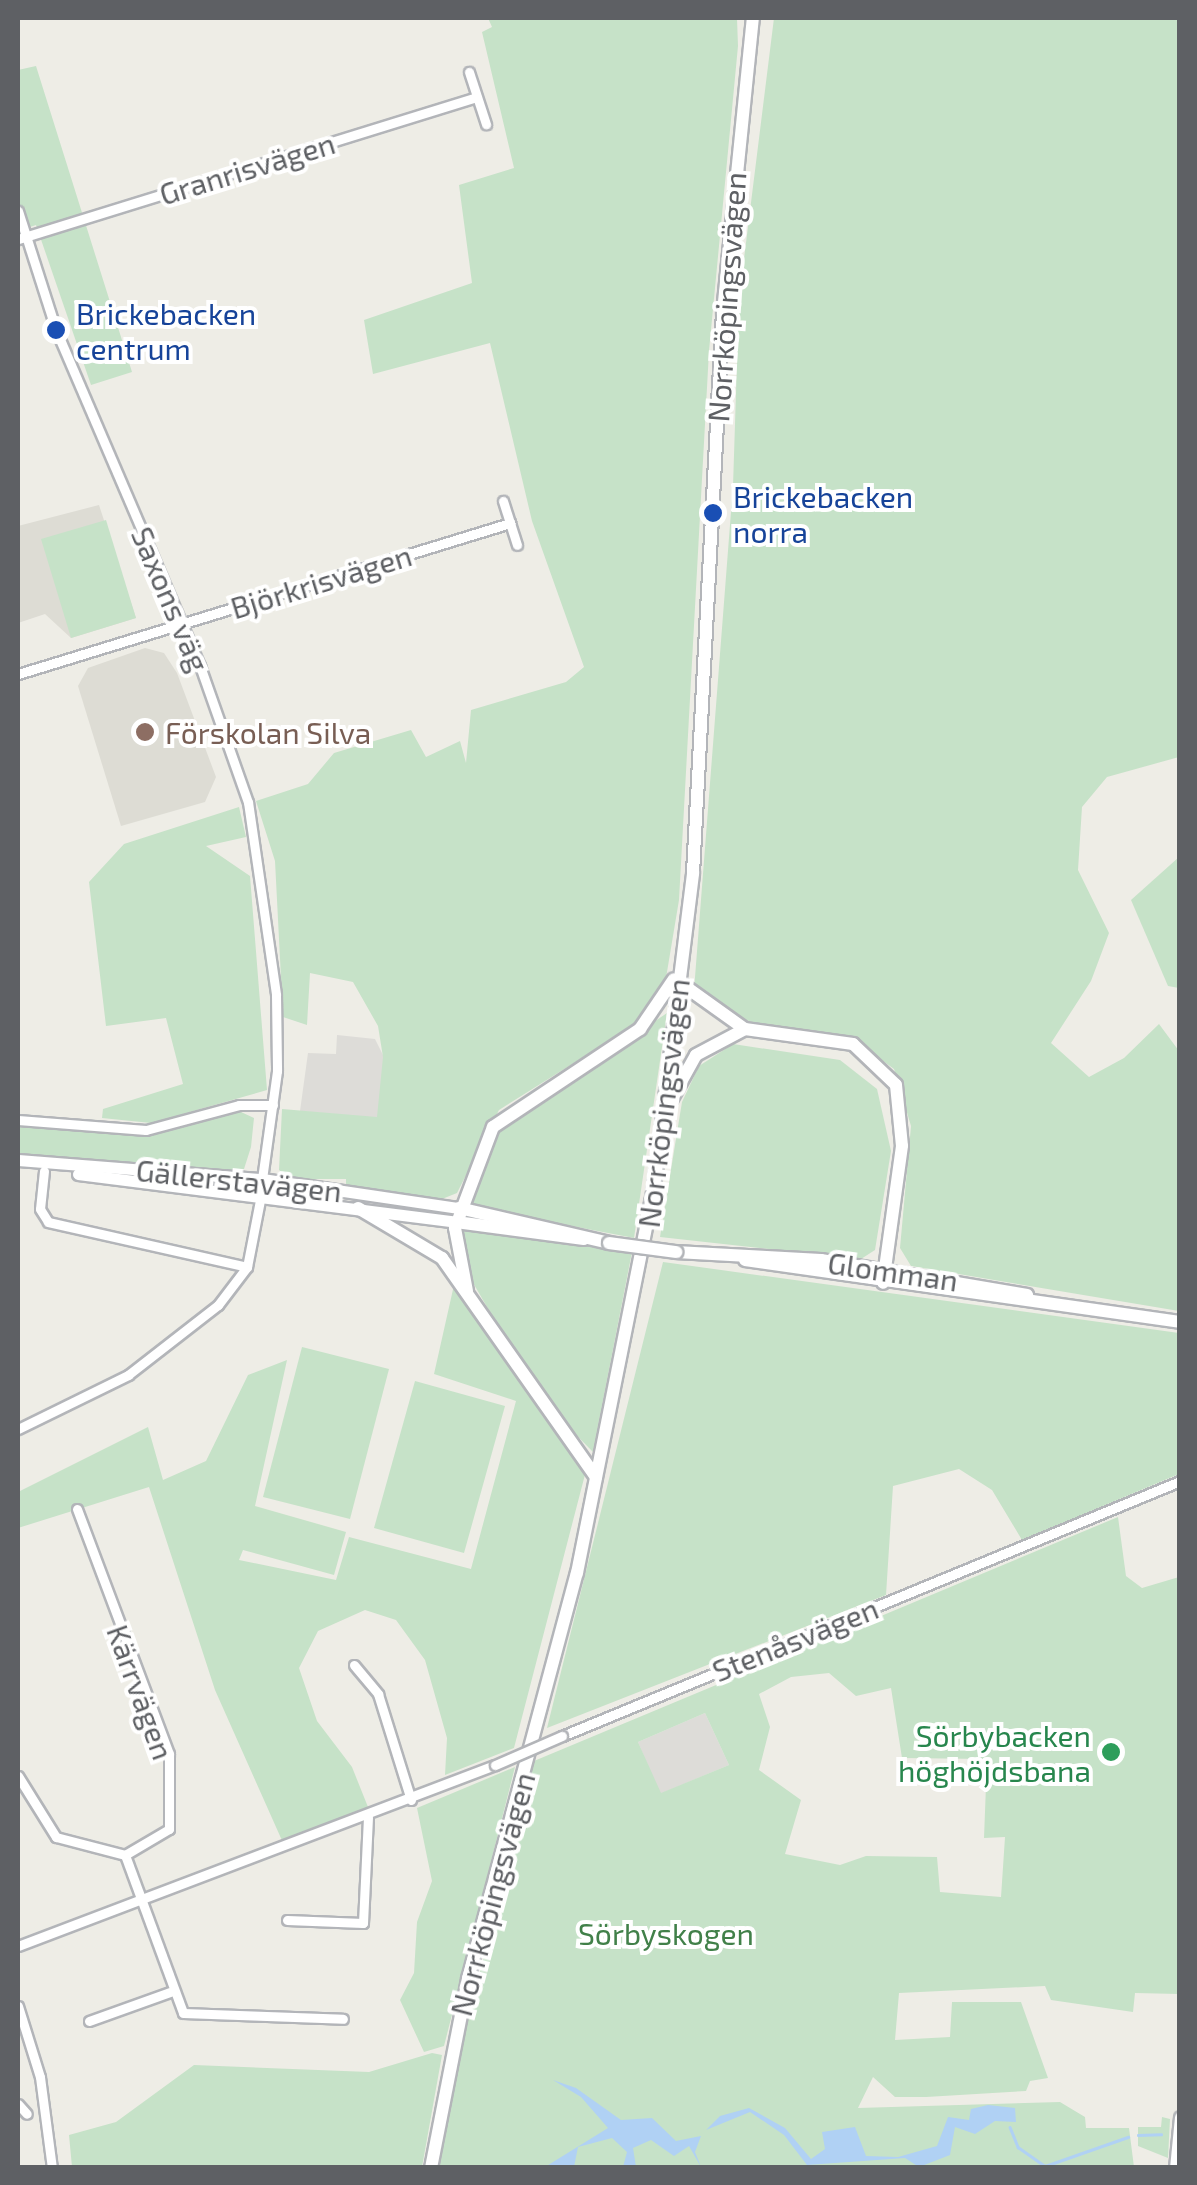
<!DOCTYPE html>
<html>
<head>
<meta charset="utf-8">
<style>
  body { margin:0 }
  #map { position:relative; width:1197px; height:2185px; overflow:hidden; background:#eeede6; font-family:"Exo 2",sans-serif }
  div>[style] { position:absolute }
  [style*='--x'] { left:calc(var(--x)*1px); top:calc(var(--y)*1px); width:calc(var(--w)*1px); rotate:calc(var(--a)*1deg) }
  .industrial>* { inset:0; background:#dddcd8 }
  .education>* { inset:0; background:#dddcd4 }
  .green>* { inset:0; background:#c6e2c8 }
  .water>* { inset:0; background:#b0d1f4 }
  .stream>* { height:2.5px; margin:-1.25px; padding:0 1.25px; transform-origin:1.25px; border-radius:1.25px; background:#b0d1f4 }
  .roads { filter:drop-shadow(2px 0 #b3b5b9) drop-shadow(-2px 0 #b3b5b9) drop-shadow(0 2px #b3b5b9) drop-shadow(0 -2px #b3b5b9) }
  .minor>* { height:9px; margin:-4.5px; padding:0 4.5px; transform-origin:4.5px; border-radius:4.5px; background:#fff }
  .tertiary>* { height:11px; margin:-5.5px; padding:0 5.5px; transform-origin:5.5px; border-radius:5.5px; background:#fff }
  .secondary>* { height:12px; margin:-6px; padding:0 6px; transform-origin:6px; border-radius:6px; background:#fff }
  .bridges { filter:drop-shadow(2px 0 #b3b5b9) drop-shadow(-2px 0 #b3b5b9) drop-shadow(0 2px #b3b5b9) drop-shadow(0 -2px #b3b5b9) }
  .minor-bridge>* { height:9px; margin:-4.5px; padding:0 4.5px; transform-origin:4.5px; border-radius:4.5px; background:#fff }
  .secondary-bridge>* { height:12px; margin:-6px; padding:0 6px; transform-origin:6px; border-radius:6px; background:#fff }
  .dots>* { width:28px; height:28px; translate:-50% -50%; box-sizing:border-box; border:5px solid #fff; border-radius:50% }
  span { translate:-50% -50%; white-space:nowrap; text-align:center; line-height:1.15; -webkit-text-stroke:8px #fff; paint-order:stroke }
  .street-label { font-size:30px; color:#5e6064 }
  .transit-label { font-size:30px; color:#164399 }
  .left { translate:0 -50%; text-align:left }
  .education-label { font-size:30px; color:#785e54 }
  .leisure-label { font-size:30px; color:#27864d }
  .right { translate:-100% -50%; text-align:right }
  .park-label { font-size:30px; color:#418049 }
  .frame { position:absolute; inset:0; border:20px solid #5e6064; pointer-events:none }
</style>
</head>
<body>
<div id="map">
  <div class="industrial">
    <div style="clip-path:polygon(337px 1035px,375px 1039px,384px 1057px,378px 1118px,300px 1111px,308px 1053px,336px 1054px)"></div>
    <div style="clip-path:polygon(705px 1713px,729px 1765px,660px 1794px,638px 1742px)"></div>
  </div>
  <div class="education">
    <div style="clip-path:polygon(99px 505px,136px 618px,71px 638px,45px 614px,18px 623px,18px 526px)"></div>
    <div style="clip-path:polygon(145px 648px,164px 653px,177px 673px,216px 777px,205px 802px,121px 826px,78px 686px,88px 668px)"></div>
  </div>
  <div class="green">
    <div style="clip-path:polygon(488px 18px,737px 18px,738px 46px,709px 351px,679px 900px,665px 984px,636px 1024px,499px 1110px,457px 1193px,437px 1201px,346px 1186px,346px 1179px,291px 1179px,279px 1170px,282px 1109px,377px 1117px,383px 1057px,378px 1026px,353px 982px,310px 973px,307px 1025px,283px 1017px,275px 861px,256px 801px,308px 784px,334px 753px,411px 730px,426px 757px,460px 741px,466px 763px,471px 710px,566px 682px,584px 667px,532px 521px,490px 343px,373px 374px,364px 320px,472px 283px,459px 185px,514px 168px,482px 32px,492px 27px)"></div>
    <div style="clip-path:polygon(774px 18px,1179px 18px,1179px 757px,1107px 777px,1082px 807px,1078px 870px,1109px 933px,1091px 981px,1051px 1043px,1089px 1077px,1124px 1058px,1159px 1024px,1179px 1051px,1179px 1311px,911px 1266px,900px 1248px,911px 1126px,894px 1069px,849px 1036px,755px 1023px,716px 1010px,694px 990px,733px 486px,739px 299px)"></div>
    <div style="clip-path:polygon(36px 66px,132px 372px,91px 385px,36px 225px,18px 231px,18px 70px)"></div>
    <div style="clip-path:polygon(106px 520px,136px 618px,71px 638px,41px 539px)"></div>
    <div style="clip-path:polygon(239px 807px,246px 837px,206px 846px,250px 876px,267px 1090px,151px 1123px,102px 1118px,103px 1109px,183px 1084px,166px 1018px,106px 1026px,89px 882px,124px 844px)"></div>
    <div style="clip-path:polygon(1179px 857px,1179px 988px,1168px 986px,1131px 900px)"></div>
    <div style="clip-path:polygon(667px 1013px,634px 1238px,468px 1206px,489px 1146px,509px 1120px)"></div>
    <div style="clip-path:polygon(733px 1044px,840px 1060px,877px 1089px,891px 1151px,875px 1250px,861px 1259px,660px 1237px,682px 1102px,699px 1066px)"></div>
    <div style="clip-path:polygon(241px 1112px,254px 1118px,251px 1147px,244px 1169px,233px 1171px,18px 1157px,18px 1125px,142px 1136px)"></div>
    <div style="clip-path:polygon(462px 1228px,632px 1252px,593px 1452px,539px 1397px,472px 1281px)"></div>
    <div style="clip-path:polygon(663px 1262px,1179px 1333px,1179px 1474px,1022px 1540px,992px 1490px,959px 1469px,893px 1486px,886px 1595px,547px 1728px)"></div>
    <div style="clip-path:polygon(456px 1276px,543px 1417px,588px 1463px,514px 1748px,445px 1775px,447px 1738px,425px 1660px,396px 1620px,365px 1610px,318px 1631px,299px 1668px,317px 1721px,352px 1767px,370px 1812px,284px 1845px,215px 1690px,149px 1487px,18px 1528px,18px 1492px,148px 1427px,163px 1480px,206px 1461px,248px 1375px,287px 1360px,255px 1506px,346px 1532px,334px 1575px,243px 1550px,239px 1560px,336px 1580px,349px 1537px,471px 1569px,516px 1401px,434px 1374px)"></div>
    <div style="clip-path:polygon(302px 1347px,389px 1369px,350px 1519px,263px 1497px)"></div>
    <div style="clip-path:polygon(415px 1381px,505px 1406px,464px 1553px,374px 1528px)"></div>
    <div style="clip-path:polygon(evenodd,1118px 1517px,1126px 1576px,1142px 1588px,1179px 1577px,1179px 1994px,1135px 1993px,1133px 2012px,1051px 2000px,1045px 1986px,899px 1993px,895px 2040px,950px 2037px,952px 2002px,1021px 2002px,1048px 2078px,1030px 2081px,1026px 2091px,926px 2097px,895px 2097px,873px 2077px,858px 2108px,1060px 2102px,1085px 2117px,1086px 2128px,1129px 2128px,1134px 2167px,439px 2168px,456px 2065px,534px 1761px,1118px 1517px,829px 1673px,856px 1696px,891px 1688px,902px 1758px,987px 1759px,984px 1838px,1005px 1837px,1001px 1897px,940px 1892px,937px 1857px,866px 1856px,840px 1865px,785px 1854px,801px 1800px,759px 1770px,770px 1727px,759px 1694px,791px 1677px,829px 1673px,1118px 1517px,705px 1713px,729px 1765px,661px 1793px,638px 1742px,705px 1713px)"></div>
    <div style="clip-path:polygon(515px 1767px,444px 2046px,424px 2052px,400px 2000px,414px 1973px,417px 1922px,432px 1881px,417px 1808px)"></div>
    <div style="clip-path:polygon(432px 2053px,442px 2055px,422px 2167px,72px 2167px,69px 2135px,116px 2122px,194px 2065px,369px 2072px)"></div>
    <div style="clip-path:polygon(1162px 2117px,1170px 2119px,1168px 2158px,1138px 2146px,1138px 2127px,1161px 2127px)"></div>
  </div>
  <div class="water">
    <div style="clip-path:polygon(553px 2080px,576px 2088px,621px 2120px,652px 2118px,676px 2141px,701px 2136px,695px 2152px,701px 2167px,689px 2146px,674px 2156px,651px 2140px,633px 2148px,636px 2167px,623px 2167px,627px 2152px,612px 2138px,578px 2147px,574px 2167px,545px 2167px,608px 2128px,581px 2097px)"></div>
    <div style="clip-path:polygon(988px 2105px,1015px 2108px,1016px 2122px,995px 2121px,975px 2134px,955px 2127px,950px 2155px,919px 2167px,905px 2158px,807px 2165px,784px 2135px,750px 2112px,706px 2130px,720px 2116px,749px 2108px,785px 2128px,811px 2159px,825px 2149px,822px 2132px,855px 2127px,866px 2156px,898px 2157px,937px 2146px,948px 2117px,969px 2120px,971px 2109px)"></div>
  </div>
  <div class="stream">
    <div style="--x:1010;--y:2127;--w:22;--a:68"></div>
    <div style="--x:1018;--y:2147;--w:33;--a:35"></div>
    <div style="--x:1045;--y:2166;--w:88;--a:-19.3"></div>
    <div style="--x:1138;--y:2135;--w:23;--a:-2"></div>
  </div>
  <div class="roads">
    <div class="minor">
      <div style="--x:469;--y:72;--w:55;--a:71.9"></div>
      <div style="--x:18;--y:211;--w:125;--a:72.3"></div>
      <div style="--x:56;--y:330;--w:366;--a:66.8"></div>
      <div style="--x:200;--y:666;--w:144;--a:70.6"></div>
      <div style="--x:248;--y:802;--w:195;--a:81.7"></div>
      <div style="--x:276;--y:995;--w:76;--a:89.2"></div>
      <div style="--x:277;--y:1071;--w:109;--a:97.9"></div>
      <div style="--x:18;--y:239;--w:480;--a:-17.2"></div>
      <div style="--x:503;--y:501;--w:46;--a:72.3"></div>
      <div style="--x:18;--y:674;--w:515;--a:-17.06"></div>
      <div style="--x:18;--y:1120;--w:128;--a:4.5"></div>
      <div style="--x:146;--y:1130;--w:96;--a:-15"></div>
      <div style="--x:239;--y:1105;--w:34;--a:0"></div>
      <div style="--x:44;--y:1171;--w:38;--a:96"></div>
      <div style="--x:40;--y:1209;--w:15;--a:58"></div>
      <div style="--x:48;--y:1222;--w:204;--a:12.7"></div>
      <div style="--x:18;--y:1429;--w:123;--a:-26.1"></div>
      <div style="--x:128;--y:1375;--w:114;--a:-37.9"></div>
      <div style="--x:218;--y:1305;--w:48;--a:-52.7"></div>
      <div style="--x:247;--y:1267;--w:73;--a:-79"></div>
      <div style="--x:77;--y:1509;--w:262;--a:69.4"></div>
      <div style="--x:169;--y:1754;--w:75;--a:90"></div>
      <div style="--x:169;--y:1829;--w:51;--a:149.4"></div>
      <div style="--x:354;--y:1665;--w:38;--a:50"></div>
      <div style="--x:378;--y:1694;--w:111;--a:72.7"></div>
      <div style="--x:562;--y:1736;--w:669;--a:-22.42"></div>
      <div style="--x:18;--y:1776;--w:72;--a:58.1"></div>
      <div style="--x:56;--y:1837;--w:71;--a:14.6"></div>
      <div style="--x:125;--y:1855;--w:168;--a:69.8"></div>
      <div style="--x:183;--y:2013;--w:160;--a:2.1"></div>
      <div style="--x:287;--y:1920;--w:76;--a:2.3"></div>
      <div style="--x:363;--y:1923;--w:106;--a:-87.3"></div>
      <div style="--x:18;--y:1946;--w:510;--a:-20.78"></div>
      <div style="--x:18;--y:2006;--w:74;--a:72.8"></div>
      <div style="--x:40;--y:2077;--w:92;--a:82.5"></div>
      <div style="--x:89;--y:2021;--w:86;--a:-19.7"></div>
      <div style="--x:18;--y:2104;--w:13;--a:48"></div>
    </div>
    <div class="tertiary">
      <div style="--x:18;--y:1160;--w:245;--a:4.5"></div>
      <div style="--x:262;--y:1179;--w:199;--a:8.4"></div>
      <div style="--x:78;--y:1174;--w:381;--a:7.2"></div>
      <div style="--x:1175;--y:2168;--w:51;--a:-84.4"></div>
    </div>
    <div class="secondary">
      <div style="--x:679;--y:982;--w:81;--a:35.5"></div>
      <div style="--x:745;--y:1029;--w:109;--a:7.9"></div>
      <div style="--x:853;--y:1044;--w:59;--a:43.6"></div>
      <div style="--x:896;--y:1085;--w:61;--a:84.4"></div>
      <div style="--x:902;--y:1146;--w:138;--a:97.9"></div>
      <div style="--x:671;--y:1100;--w:51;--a:-60.9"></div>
      <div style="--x:696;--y:1055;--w:55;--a:-28"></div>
      <div style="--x:358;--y:1208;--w:98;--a:30.8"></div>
      <div style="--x:442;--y:1258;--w:268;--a:54.9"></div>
      <div style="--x:459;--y:1208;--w:154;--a:13.1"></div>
      <div style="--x:456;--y:1222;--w:129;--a:7.6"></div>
      <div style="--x:676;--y:1252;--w:145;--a:3.2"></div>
      <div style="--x:821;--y:1260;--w:209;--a:9.6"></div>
      <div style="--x:745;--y:1260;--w:439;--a:8.1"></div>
      <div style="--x:467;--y:1291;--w:64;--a:-100.8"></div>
      <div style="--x:455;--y:1228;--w:108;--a:-69.4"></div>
      <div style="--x:493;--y:1127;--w:177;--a:-33.7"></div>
      <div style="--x:640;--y:1029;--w:60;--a:-55.8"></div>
      <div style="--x:431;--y:2168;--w:193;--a:-78.9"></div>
      <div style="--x:468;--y:1979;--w:420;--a:-75"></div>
      <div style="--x:577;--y:1573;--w:394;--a:-78.7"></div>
      <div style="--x:654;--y:1187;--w:316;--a:-82.9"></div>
      <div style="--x:693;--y:873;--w:562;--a:-86.94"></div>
      <div style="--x:723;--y:312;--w:296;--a:-84.2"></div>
    </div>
  </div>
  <div class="bridges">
    <div class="minor-bridge">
      <div style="--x:495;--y:1765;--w:73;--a:-23.4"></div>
    </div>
    <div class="secondary-bridge">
      <div style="--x:609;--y:1243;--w:68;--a:7.7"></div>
    </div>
  </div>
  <div class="dots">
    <div style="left:56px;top:330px;background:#1a4fb4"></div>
    <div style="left:713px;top:513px;background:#1a4fb4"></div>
    <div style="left:145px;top:732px;background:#8d6e63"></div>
    <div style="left:1111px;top:1752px;background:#2e9e5b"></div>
  </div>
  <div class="street-label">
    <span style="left:247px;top:168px;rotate:-17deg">Granrisvägen</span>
    <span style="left:726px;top:297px;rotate:-86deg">Norrköpingsvägen</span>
    <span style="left:321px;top:581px;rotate:-17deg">Björkrisvägen</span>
    <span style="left:171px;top:599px;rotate:67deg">Saxons väg</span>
    <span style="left:663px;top:1103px;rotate:-83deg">Norrköpingsvägen</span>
    <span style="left:239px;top:1180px;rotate:6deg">Gällerstavägen</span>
    <span style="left:893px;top:1271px;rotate:8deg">Glomman</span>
    <span style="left:795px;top:1639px;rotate:-22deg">Stenåsvägen</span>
    <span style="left:141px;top:1692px;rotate:70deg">Kärrvägen</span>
    <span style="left:492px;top:1894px;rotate:-75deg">Norrköpingsvägen</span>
  </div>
  <div class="transit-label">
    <span class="left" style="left:76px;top:330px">Brickebacken<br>centrum</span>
    <span class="left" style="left:733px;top:513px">Brickebacken<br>norra</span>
  </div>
  <div class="education-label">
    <span class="left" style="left:165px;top:732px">Förskolan Silva</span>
  </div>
  <div class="leisure-label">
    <span class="right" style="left:1091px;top:1752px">Sörbybacken<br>höghöjdsbana</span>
  </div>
  <div class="park-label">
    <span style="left:666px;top:1933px">Sörbyskogen</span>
  </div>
  <div class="frame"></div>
</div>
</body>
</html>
